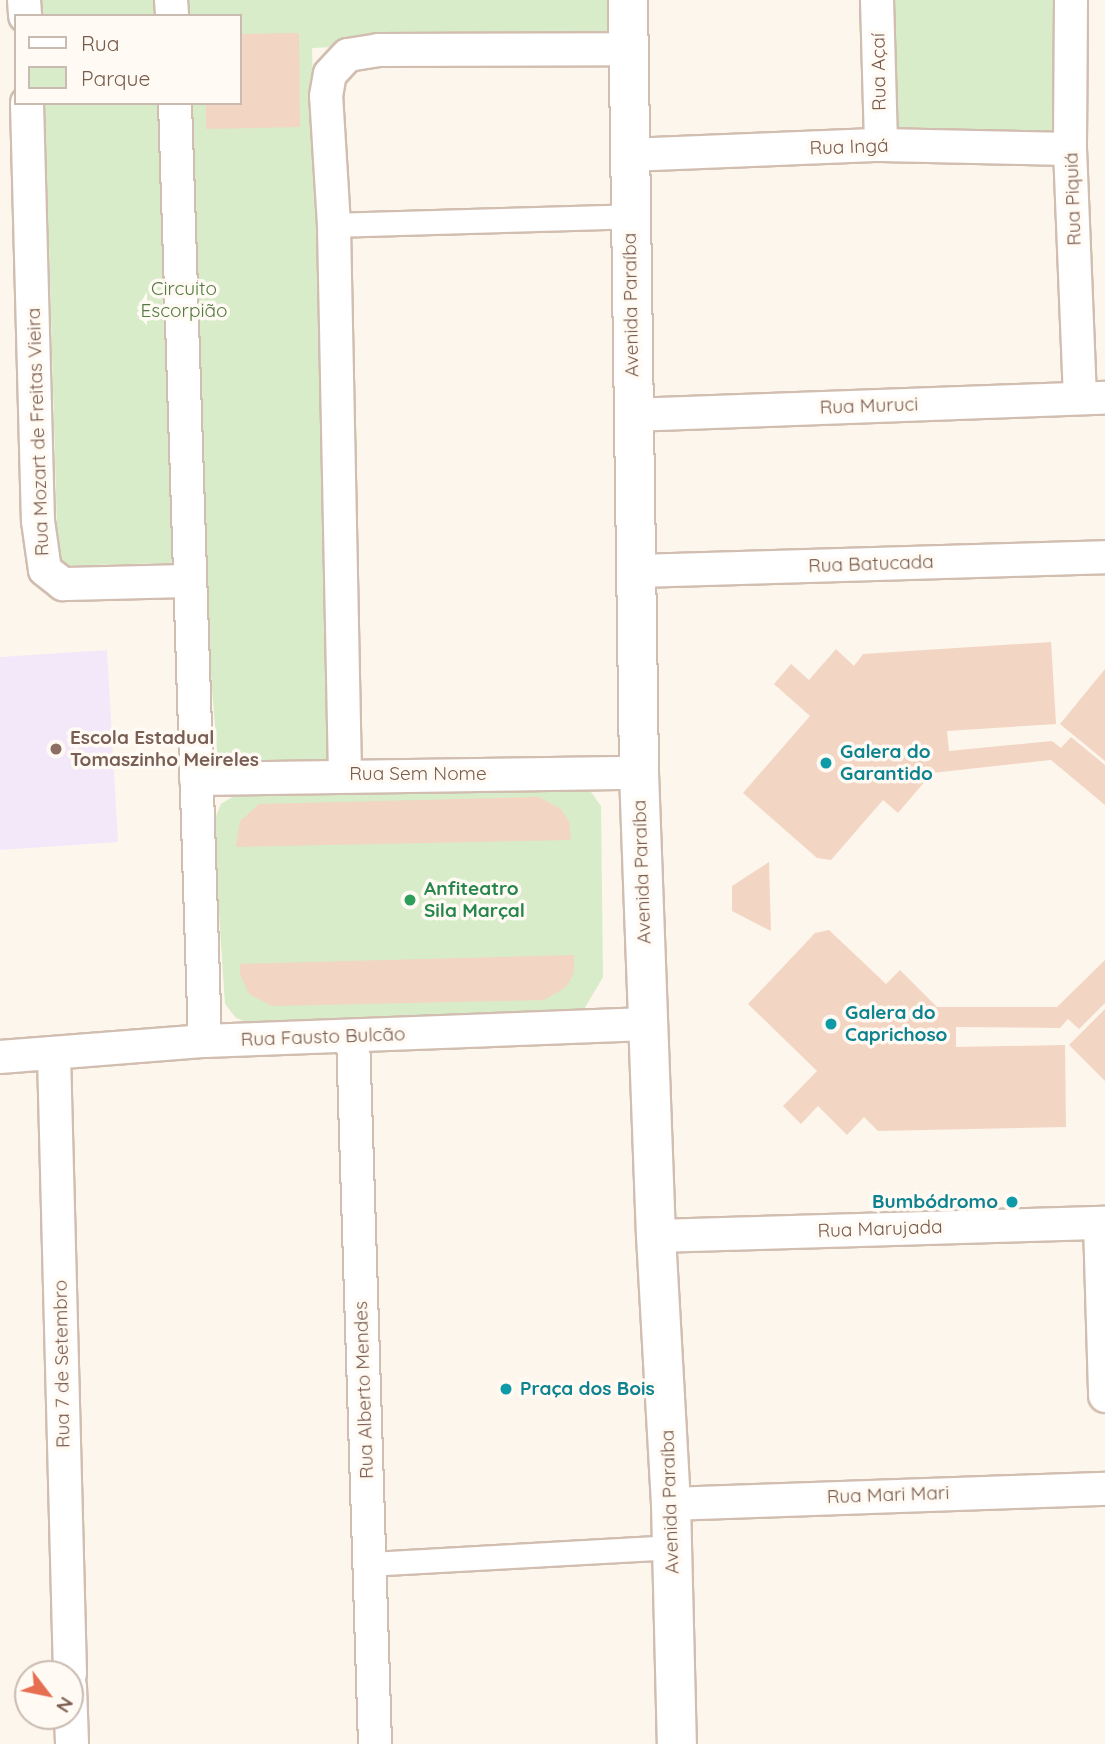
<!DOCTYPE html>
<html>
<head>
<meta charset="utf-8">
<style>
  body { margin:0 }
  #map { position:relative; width:1105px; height:1744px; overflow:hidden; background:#fdf6ec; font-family:Quicksand,sans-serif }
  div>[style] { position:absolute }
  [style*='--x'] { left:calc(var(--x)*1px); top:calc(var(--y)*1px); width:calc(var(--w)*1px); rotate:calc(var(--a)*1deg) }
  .education>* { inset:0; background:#f3e8fa }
  .green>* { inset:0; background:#d8ecc9 }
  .building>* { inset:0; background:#f3d5c3 }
  .roads { filter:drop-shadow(2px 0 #d1beb0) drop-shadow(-2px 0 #d1beb0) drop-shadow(0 2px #d1beb0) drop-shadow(0 -2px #d1beb0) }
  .pedestrian>* { height:23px; margin:-11.5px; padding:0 11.5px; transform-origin:11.5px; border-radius:11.5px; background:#fff }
  .minor>* { height:32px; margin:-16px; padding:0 16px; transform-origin:16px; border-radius:16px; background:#fff }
  .tertiary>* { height:38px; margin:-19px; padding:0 19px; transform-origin:19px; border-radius:19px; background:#fff }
  .dots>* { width:19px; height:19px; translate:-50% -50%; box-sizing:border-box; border:4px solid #fffaf3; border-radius:50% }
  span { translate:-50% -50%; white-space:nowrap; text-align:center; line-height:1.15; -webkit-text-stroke:7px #fffaf3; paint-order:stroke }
  .street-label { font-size:19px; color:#7a5c4d }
  .park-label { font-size:19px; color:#537a41 }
  .education-label { font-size:19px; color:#785e54; font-weight:700 }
  .left { translate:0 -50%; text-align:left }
  .culture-label { font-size:19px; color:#0d838f; font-weight:700 }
  .right { translate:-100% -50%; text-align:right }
  .leisure-label { font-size:19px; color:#27864d; font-weight:700 }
  .legend { position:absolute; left:14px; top:14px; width:228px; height:91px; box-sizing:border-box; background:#fffaf3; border:2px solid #cabbb1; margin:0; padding:9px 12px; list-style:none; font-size:21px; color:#7a5c4d }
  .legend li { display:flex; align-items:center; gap:14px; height:35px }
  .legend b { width:35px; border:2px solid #cabbb1 }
  .north { position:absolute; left:14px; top:1660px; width:70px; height:70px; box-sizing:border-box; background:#fffaf3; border:2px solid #cabbb1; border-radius:50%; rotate:122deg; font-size:19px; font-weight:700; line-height:28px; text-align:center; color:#7a5c4d }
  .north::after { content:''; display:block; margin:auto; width:24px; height:32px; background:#e76f51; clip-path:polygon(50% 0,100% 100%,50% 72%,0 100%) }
</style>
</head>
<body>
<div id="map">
  <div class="education">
    <div style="clip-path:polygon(107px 650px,118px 842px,0 850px,0 657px)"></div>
  </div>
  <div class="green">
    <div style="clip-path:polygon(42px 0,610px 0,610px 34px,312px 48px,331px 761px,218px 763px,202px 562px,58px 566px,45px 103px,240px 103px,240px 16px,42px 16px)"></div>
    <div style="clip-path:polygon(885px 0,1061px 0,1062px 134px,892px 135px)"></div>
    <div style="clip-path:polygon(575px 788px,591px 792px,601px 806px,603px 977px,583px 1011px,255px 1025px,236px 1018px,225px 1004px,213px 823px,221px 804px,242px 791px)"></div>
  </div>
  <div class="building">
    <div style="clip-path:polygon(299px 33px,300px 127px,206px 129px,206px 103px,240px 103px,240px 34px)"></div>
    <div style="clip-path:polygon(1051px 642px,1056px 724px,947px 731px,949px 751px,1052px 741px,1061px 748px,1071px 737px,1105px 765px,1105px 805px,1051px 760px,932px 773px,898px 813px,883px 800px,831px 860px,817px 858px,743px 793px,810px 716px,774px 684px,791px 664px,809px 680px,836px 649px,854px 666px,863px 654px)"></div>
    <div style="clip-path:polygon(1105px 669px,1105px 761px,1060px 724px)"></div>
    <div style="clip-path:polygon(539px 797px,561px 809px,569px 822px,571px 840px,236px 847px,240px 821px,259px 804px)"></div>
    <div style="clip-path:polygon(769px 862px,771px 931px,732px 911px,732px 886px)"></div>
    <div style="clip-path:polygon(829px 930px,886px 984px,900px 970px,937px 1007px,1057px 1007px,1105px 960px,1105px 1003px,1079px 1029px,1068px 1019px,1060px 1028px,956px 1027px,956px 1047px,1065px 1045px,1066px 1127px,878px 1131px,864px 1117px,847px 1135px,818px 1106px,801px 1124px,783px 1106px,817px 1071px,748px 1004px,815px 933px)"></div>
    <div style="clip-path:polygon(574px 955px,574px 973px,566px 987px,544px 1000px,272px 1006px,249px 994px,240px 974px,240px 964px)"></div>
    <div style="clip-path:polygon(1105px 1009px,1105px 1081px,1069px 1045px)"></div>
  </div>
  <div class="roads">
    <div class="pedestrian">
      <div style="--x:334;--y:225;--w:295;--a:-1.7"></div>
      <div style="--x:369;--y:1564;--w:303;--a:-3.2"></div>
    </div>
    <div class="minor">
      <div style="--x:24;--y:0;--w:16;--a:86"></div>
      <div style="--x:171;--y:0;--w:16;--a:86"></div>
      <div style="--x:877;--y:0;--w:145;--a:88.4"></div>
      <div style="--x:1071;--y:0;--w:149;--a:90.4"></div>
      <div style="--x:1070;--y:149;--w:249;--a:87.7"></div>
      <div style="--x:27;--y:103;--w:418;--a:88.5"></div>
      <div style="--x:38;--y:521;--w:49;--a:81.9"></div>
      <div style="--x:45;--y:570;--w:23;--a:38"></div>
      <div style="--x:63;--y:584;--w:127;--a:-1.4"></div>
      <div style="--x:175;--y:103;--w:938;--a:88.17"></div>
      <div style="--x:628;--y:155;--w:253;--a:-2.3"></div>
      <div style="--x:881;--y:145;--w:189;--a:1.2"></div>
      <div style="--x:633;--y:415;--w:472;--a:-2.1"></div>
      <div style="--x:637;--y:571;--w:468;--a:-1.7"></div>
      <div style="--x:345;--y:775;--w:550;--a:-91.15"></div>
      <div style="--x:334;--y:225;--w:129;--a:-93.5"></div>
      <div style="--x:326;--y:96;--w:22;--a:-80"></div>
      <div style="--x:330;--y:74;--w:26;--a:-47"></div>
      <div style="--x:348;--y:55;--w:30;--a:-9"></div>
      <div style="--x:378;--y:50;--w:248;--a:-0.2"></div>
      <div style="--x:196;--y:779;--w:443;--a:-0.8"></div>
      <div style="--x:353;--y:1036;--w:708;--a:88.22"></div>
      <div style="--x:54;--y:1055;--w:619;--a:88.52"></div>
      <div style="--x:0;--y:1057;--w:206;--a:-4.5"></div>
      <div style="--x:205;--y:1041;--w:442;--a:-2.2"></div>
      <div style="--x:1100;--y:1223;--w:173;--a:88.3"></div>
      <div style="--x:656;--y:1236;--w:449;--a:-1.7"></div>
      <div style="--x:671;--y:1504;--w:434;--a:-2"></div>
      <div style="--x:70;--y:1686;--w:58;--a:88"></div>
    </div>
    <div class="tertiary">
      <div style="--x:628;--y:0;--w:773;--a:89.18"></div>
      <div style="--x:639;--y:773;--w:463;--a:87.9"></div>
      <div style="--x:656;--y:1236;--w:268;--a:86.8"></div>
      <div style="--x:671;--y:1504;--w:240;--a:88.6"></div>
    </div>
  </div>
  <div class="dots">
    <div style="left:56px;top:749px;background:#8d6e63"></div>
    <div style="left:826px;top:763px;background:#0f9aa8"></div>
    <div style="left:410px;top:900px;background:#2e9e5b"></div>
    <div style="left:831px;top:1024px;background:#0f9aa8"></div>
    <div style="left:1012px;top:1202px;background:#0f9aa8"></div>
    <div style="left:506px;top:1389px;background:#0f9aa8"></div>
  </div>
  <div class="street-label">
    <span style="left:879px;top:72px;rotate:-91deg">Rua Açaí</span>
    <span style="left:849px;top:147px;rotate:-2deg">Rua Ingá</span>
    <span style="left:1073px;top:199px;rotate:-92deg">Rua Piquiá</span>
    <span style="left:631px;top:305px;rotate:-91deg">Avenida Paraíba</span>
    <span style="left:869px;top:406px;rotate:-2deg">Rua Muruci</span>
    <span style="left:38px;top:432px;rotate:-92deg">Rua Mozart de Freitas Vieira</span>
    <span style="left:871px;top:564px;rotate:-2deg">Rua Batucada</span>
    <span style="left:418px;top:774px">Rua Sem Nome</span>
    <span style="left:642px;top:872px;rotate:-92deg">Avenida Paraíba</span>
    <span style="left:323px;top:1037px;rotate:-2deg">Rua Fausto Bulcão</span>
    <span style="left:880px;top:1229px;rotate:-2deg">Rua Marujada</span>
    <span style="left:62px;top:1364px;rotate:-91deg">Rua 7 de Setembro</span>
    <span style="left:364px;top:1390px;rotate:-92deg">Rua Alberto Mendes</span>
    <span style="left:888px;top:1495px;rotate:-2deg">Rua Mari Mari</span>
    <span style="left:670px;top:1502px;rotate:-92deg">Avenida Paraíba</span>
  </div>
  <div class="park-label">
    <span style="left:184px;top:300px">Circuito<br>Escorpião</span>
  </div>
  <div class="education-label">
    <span class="left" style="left:70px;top:749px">Escola Estadual<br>Tomaszinho Meireles</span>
  </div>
  <div class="culture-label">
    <span class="left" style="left:840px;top:763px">Galera do<br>Garantido</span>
    <span class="left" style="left:845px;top:1024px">Galera do<br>Caprichoso</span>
    <span class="right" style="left:998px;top:1202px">Bumbódromo</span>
    <span class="left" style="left:520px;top:1389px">Praça dos Bois</span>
  </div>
  <div class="leisure-label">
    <span class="left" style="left:424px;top:900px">Anfiteatro<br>Sila Marçal</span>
  </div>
  <ul class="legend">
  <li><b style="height:9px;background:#fff"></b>Rua</li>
  <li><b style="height:19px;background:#d8ecc9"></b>Parque</li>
  </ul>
  <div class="north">N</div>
</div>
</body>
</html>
